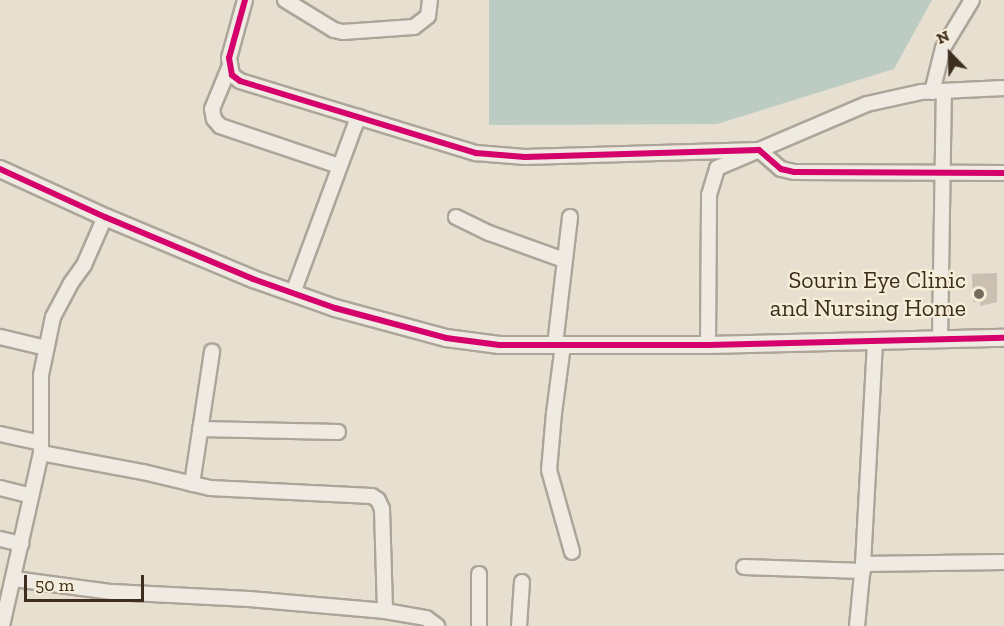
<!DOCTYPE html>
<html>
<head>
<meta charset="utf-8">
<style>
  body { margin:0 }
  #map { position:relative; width:1004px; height:626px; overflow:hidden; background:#e7e0d1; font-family:"Zilla Slab",serif }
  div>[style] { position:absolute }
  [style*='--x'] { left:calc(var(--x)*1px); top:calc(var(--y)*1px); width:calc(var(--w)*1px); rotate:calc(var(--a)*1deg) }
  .water>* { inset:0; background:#bcccc2 }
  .building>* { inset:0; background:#cbbfb2 }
  .roads { filter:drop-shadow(2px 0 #ada599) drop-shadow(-2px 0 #ada599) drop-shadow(0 2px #ada599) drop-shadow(0 -2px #ada599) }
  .minor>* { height:14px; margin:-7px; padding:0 7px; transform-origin:7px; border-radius:7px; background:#efebe3 }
  .tertiary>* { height:16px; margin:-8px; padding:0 8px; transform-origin:8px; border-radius:8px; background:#efebe3 }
  .cycleway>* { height:6px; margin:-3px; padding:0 3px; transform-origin:3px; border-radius:3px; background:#d6006c }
  .dots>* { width:16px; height:16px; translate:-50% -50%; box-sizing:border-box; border:3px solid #f7eed8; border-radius:50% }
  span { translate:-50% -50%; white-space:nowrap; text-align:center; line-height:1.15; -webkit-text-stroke:4.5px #f7eed8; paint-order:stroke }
  .poi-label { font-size:24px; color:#3d2e20 }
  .right { translate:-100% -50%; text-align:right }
  .north { position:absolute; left:920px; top:24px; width:60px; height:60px; -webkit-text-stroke:4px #f7eed8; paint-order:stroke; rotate:337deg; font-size:16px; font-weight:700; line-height:24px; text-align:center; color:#3d2e20 }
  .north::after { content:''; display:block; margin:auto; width:21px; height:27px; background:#3d2e20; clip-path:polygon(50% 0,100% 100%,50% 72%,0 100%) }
  .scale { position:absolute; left:24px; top:575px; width:120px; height:27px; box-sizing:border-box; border:3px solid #3d2e20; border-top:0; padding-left:8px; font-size:18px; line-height:21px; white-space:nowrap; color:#3d2e20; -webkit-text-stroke:4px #f7eed8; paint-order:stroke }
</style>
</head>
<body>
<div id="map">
  <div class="water">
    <div style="clip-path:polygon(489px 0,932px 0,894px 69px,717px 124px,489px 125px)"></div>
  </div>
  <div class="building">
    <div style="clip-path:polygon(997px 273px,997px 302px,980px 306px,980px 302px,973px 302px,972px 274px)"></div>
  </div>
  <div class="roads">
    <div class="minor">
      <div style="--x:245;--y:0;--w:60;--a:105.4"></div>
      <div style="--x:229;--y:58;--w:17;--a:80"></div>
      <div style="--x:232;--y:75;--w:10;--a:37"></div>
      <div style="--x:240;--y:81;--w:247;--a:17"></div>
      <div style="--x:476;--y:153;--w:49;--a:4.7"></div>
      <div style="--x:525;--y:157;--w:234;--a:-1.7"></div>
      <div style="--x:759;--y:150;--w:29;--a:41"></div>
      <div style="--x:781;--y:169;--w:13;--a:13"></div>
      <div style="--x:794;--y:172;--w:210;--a:0.3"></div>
      <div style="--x:285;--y:0;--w:57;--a:31.5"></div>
      <div style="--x:334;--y:30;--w:9;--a:13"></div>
      <div style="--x:343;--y:32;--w:71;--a:-4"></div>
      <div style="--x:414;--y:27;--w:18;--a:-38"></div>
      <div style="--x:428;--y:16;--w:16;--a:-83"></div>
      <div style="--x:229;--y:68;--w:44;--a:112.5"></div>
      <div style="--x:212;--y:109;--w:10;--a:79"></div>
      <div style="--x:214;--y:119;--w:9;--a:49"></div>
      <div style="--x:220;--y:126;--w:126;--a:18.6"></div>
      <div style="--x:932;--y:92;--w:45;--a:-76"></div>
      <div style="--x:943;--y:48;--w:56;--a:-58.9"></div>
      <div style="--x:456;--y:217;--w:37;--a:26"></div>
      <div style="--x:489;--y:233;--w:80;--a:19.8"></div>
      <div style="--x:293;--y:293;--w:188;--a:-69.7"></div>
      <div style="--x:0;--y:337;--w:47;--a:13.4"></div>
      <div style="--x:940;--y:339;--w:248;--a:-89.1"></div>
      <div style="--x:555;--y:345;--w:129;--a:-83.3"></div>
      <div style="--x:563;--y:345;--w:69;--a:97.5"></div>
      <div style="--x:554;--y:413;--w:57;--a:95"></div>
      <div style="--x:549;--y:470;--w:85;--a:74.3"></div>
      <div style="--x:708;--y:345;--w:150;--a:-89.6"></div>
      <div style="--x:709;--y:195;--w:28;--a:-73"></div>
      <div style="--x:717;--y:168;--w:163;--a:-23.1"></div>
      <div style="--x:867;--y:104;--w:55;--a:-12.5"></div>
      <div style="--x:921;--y:92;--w:83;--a:-2.8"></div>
      <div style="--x:200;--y:429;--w:138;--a:1.2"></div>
      <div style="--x:0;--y:434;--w:42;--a:12.4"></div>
      <div style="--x:41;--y:453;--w:104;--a:10.6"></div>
      <div style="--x:143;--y:472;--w:69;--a:13.4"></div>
      <div style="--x:210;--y:488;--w:162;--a:2.8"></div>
      <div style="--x:372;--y:496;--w:7;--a:34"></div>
      <div style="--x:378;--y:500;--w:10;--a:66"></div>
      <div style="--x:382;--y:509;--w:102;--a:88.3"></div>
      <div style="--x:192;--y:484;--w:134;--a:-81.4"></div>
      <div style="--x:0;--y:488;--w:32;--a:14"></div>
      <div style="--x:0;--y:539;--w:22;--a:13"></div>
      <div style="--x:863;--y:564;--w:141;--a:-0.8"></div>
      <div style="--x:744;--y:567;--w:119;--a:1.9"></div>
      <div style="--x:479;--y:574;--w:52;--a:90"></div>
      <div style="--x:14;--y:579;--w:99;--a:7.6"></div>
      <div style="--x:112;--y:592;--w:137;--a:2.9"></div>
      <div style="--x:249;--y:599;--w:137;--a:5"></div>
      <div style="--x:385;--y:611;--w:42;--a:9.7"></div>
      <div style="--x:426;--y:618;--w:14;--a:36"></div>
      <div style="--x:2;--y:626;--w:177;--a:-77.3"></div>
      <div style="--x:41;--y:453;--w:78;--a:-90"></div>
      <div style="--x:41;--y:375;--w:59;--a:-78.3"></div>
      <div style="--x:53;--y:317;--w:38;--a:-62"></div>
      <div style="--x:71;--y:283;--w:22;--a:-54"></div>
      <div style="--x:84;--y:265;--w:52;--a:-66.4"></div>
      <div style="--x:519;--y:626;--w:44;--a:-86.1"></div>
      <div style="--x:857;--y:626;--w:62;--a:-84.5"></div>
      <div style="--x:863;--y:564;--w:223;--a:-86.9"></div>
    </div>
    <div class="tertiary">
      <div style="--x:0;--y:169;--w:115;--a:24.6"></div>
      <div style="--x:105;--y:217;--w:160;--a:22.7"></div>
      <div style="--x:253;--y:279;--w:87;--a:19.5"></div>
      <div style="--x:335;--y:308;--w:115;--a:15.1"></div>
      <div style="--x:446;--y:338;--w:54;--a:7.4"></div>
      <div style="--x:500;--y:345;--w:208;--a:0"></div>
      <div style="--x:708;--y:345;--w:296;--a:-1.4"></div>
    </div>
  </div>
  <div class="cycleway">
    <div style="--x:245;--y:0;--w:60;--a:105.4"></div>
    <div style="--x:229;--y:58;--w:17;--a:80"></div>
    <div style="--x:232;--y:75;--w:10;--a:37"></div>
    <div style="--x:240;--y:81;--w:247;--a:17"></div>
    <div style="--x:476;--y:153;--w:49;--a:4.7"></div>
    <div style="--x:525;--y:157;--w:234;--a:-1.7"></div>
    <div style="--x:759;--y:150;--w:29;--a:41"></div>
    <div style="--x:781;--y:169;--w:13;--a:13"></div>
    <div style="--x:794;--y:172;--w:210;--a:0.3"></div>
    <div style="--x:0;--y:169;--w:115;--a:24.6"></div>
    <div style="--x:105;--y:217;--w:160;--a:22.7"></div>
    <div style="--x:253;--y:279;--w:87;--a:19.5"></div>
    <div style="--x:335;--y:308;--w:115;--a:15.1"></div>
    <div style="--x:446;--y:338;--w:54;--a:7.4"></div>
    <div style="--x:500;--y:345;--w:208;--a:0"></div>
    <div style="--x:708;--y:345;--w:296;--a:-1.4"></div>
  </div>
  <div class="dots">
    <div style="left:979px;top:294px;background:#786c5e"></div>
  </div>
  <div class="poi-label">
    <span class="right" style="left:966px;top:294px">Sourin Eye Clinic<br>and Nursing Home</span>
  </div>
  <div class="north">N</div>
  <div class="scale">50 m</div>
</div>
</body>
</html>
